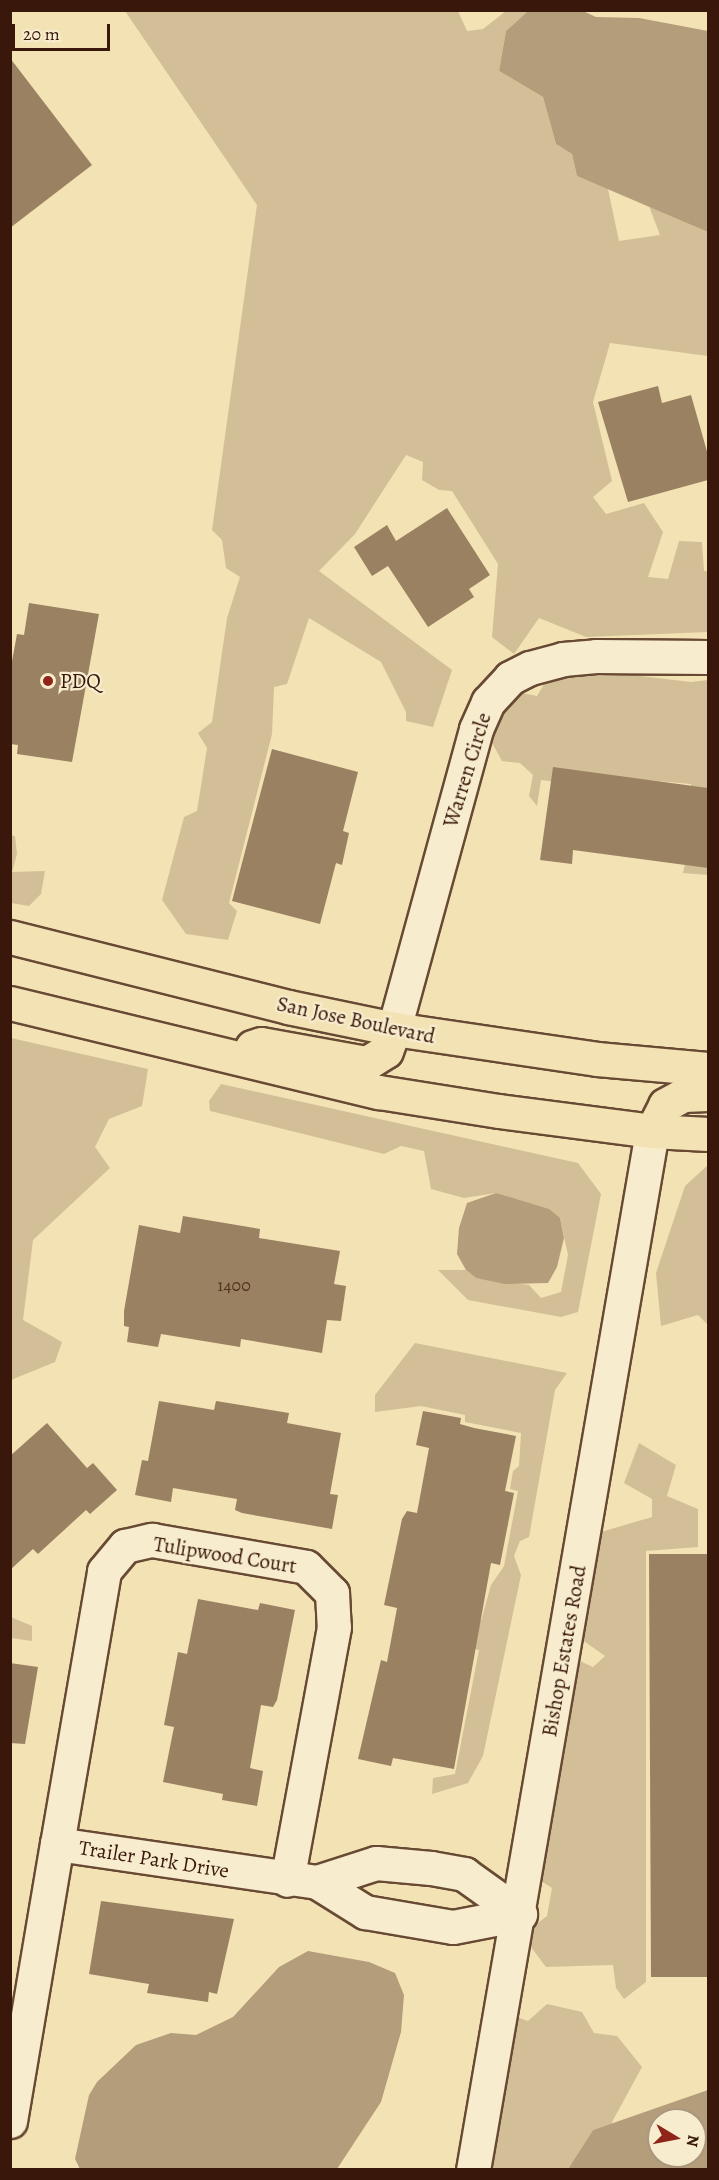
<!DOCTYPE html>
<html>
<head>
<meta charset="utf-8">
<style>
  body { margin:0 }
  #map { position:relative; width:719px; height:2180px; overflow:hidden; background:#f3e2b4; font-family:Alegreya,serif }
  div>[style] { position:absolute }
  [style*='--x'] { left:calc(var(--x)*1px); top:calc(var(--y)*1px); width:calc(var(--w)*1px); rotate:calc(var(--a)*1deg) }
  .green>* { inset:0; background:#d3bf97 }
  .water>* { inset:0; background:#b49d7a }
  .building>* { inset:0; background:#9a8162 }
  .roads { filter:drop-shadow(2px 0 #684a34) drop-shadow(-2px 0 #684a34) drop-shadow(0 2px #684a34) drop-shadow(0 -2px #684a34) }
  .street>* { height:33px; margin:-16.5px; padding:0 16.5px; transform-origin:16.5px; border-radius:16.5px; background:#f7ecce }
  .secondary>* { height:33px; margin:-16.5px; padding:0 16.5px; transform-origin:16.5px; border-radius:16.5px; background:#f7ecce }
  .primary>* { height:33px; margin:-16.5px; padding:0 16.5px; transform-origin:16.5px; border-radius:16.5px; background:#f3e2b4 }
  .dots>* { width:16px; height:16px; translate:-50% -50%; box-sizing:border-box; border:3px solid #f7ecce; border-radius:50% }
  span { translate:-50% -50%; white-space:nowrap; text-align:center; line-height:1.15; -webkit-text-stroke:4.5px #f7ecce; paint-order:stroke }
  .number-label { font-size:18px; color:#513220 }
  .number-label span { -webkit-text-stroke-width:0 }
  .poi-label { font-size:21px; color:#39170a }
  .left { translate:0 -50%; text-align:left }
  .street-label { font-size:21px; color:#39170a }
  .frame { position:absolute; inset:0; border:12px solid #39170a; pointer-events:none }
  .north { position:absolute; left:647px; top:2108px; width:60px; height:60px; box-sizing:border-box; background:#f7ecce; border:2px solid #ab9780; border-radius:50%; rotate:100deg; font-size:16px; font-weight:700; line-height:24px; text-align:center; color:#39170a }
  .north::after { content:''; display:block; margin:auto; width:21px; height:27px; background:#8f2418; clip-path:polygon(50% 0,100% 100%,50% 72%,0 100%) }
  .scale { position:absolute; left:12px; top:24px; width:98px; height:27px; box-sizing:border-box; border:3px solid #39170a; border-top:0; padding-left:8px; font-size:18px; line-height:21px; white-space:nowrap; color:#39170a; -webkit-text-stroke:4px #f7ecce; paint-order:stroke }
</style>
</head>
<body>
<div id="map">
  <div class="green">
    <div style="clip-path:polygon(125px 11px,458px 11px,467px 31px,483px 29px,506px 11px,528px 11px,506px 31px,499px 71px,543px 97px,556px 144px,572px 154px,577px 176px,608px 189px,619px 241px,660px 235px,649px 206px,708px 232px,708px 356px,610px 343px,593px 402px,612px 481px,593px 497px,606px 514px,644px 503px,663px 532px,648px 577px,668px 579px,679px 541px,702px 542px,704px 571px,708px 571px,708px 632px,586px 637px,539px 618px,514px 654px,492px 637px,498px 564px,452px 491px,439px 490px,422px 480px,423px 462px,406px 455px,355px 534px,319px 571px,452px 670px,433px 727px,406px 721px,406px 712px,381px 662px,309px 618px,287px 684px,274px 687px,272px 734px,229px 903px,237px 911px,228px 940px,186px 934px,162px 900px,184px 817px,197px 811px,207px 748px,198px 733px,212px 722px,227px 618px,240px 577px,226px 568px,222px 540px,212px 530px,257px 205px)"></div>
    <div style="clip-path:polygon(581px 669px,691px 682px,708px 680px,708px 798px,691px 797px,691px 784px,647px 780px,630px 791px,541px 780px,537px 806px,529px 796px,533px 775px,520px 763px,502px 761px,490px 739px,504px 713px,522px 693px,537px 696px,549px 676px)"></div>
    <div style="clip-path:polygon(708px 823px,708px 875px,683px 873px,693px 825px)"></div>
    <div style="clip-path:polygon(10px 835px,15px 836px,17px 854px,12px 872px,45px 871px,41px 894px,29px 906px,11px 903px)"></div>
    <div style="clip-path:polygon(11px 1038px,148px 1069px,142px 1106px,109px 1119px,95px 1147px,110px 1168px,33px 1240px,23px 1320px,62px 1342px,55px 1362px,11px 1380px)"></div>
    <div style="clip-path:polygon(221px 1084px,578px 1163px,601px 1194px,578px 1312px,561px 1317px,468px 1300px,438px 1270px,466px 1270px,476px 1278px,529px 1285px,541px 1298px,561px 1292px,568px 1255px,560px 1218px,496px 1193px,464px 1198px,431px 1189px,424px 1151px,401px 1146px,384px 1154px,210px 1111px,209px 1101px)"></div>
    <div style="clip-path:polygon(708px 1165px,708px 1325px,698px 1315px,661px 1326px,656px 1273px,685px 1186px)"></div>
    <div style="clip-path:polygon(415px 1343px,567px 1373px,555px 1390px,529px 1537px,520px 1541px,514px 1556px,521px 1575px,483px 1756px,468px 1783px,432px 1794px,433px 1778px,455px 1774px,479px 1650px,449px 1644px,458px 1617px,481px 1621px,491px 1585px,504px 1566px,518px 1491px,510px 1489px,513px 1471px,519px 1466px,521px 1433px,465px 1422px,465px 1415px,421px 1406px,375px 1412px,375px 1395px)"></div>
    <div style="clip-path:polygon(639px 1443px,676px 1465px,667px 1496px,698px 1509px,698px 1547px,646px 1551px,646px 1982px,624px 1999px,616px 1988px,613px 1965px,546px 1967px,528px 1943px,531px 1928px,547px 1916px,552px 1888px,541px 1881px,580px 1661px,593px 1667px,605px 1656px,581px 1639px,601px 1532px,652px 1517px,652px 1499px,624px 1483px)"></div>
    <div style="clip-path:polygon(11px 1617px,32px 1626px,32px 1641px,11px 1638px)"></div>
    <div style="clip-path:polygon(547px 2004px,582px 2012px,594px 2033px,617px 2036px,642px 2067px,611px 2124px,593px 2130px,568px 2169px,487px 2170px,514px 2016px,528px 2021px)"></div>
  </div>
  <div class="water">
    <div style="clip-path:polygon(528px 11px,583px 11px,596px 17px,639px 18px,708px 31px,708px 232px,577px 176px,572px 154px,556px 144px,543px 97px,499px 71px,506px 31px)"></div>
    <div style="clip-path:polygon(496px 1193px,549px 1209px,560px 1218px,564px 1238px,557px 1267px,548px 1283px,505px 1284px,476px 1278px,466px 1270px,457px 1254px,459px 1228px,467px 1203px)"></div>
    <div style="clip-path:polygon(308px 1951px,369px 1962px,395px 1973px,404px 1995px,401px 2032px,381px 2102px,337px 2169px,80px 2169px,75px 2159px,89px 2095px,97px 2082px,136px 2045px,171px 2033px,196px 2035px,233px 2017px,279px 1967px)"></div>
    <div style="clip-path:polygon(evenodd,708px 2090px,708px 2169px,568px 2169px,593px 2130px,708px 2090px,659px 2120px,695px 2120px,695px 2156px,659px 2156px,659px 2120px)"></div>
  </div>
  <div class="building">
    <div style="clip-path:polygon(10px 58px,92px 165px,10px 228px)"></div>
    <div style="clip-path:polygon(658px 386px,662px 403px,691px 395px,708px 455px,708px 480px,628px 502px,598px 402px)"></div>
    <div style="clip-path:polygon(447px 508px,490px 575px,469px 589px,474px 597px,428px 627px,388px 566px,372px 576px,354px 547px,387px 525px,396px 541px)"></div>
    <div style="clip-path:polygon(29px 603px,99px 614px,72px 762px,17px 754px,18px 745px,10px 744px,10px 672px,17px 634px,24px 635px)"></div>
    <div style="clip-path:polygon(272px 749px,358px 772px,343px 831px,349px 833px,342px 865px,336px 863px,320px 924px,232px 901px)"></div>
    <div style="clip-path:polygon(553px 767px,708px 788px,708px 868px,573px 850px,572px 864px,540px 860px)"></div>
    <div style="clip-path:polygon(183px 1216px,260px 1229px,259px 1238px,340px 1251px,334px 1284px,346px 1286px,341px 1321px,327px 1320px,322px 1353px,241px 1339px,240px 1347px,161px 1334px,158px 1347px,127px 1342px,129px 1327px,124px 1326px,124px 1311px,139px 1225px,180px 1233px)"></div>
    <div style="clip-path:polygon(159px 1401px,214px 1410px,216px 1401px,289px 1413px,287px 1423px,341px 1433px,330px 1494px,338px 1495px,332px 1529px,242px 1513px,235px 1510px,237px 1499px,173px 1488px,171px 1502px,135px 1495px,142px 1460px,148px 1461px)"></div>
    <div style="clip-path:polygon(423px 1411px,461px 1418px,460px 1424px,474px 1428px,516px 1436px,505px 1491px,514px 1493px,500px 1565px,491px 1563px,454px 1769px,393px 1758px,391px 1766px,358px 1759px,381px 1660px,387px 1662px,397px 1608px,384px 1605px,402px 1519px,407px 1511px,417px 1513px,429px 1448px,416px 1445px)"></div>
    <div style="clip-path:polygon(47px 1423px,87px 1468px,93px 1463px,117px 1490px,90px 1514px,86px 1510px,38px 1554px,33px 1549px,10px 1570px,10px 1456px)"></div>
    <div style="clip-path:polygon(649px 1554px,708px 1554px,708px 1977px,651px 1977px)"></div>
    <div style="clip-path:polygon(198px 1599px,258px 1610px,260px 1603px,295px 1610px,277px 1700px,273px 1707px,261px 1705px,250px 1768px,263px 1771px,257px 1806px,222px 1800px,223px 1794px,163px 1782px,174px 1727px,164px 1725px,178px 1652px,187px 1654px)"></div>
    <div style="clip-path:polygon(10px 1663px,38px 1667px,25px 1744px,10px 1743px)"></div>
    <div style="clip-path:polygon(101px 1901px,234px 1919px,217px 1994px,209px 1992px,208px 2002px,147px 1993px,149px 1984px,89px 1974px)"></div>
  </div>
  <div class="roads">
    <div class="street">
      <div style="--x:394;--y:1029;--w:311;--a:-74.7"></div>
      <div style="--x:476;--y:729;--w:30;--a:-66"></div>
      <div style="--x:488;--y:702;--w:33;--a:-47"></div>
      <div style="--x:510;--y:678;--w:22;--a:-27"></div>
      <div style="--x:530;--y:668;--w:34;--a:-15"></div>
      <div style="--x:563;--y:659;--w:33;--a:-5"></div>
      <div style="--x:596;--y:656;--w:112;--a:0.5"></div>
      <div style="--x:57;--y:1844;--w:277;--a:-80.2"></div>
      <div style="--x:104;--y:1571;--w:33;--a:-50"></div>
      <div style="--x:125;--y:1546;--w:28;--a:-13"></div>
      <div style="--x:152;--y:1540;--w:156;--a:9.9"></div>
      <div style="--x:306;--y:1567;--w:37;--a:45"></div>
      <div style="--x:332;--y:1593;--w:34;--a:87"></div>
      <div style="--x:334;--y:1627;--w:257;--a:100.5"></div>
      <div style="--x:317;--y:1882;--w:57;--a:32"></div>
      <div style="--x:365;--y:1912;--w:89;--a:9.7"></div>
      <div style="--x:453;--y:1927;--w:68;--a:-11"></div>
      <div style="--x:10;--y:2121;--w:281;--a:-80.4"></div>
      <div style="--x:57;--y:1844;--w:263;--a:8.3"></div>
      <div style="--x:317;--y:1882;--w:62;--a:-17.9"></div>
      <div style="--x:376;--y:1863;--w:55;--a:5.2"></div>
      <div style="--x:431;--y:1868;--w:34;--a:10"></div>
      <div style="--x:464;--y:1874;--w:69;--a:35.5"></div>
    </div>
    <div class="secondary">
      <div style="--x:473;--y:2170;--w:1054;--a:-80.22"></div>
    </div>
    <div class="primary">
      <div style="--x:10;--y:937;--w:287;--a:14.1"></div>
      <div style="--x:288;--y:1007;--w:108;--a:11.7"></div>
      <div style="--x:394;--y:1029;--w:205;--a:8.4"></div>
      <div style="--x:597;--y:1059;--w:111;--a:5.1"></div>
      <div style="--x:10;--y:1003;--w:380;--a:13.6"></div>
      <div style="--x:379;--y:1092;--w:121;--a:9"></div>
      <div style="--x:499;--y:1111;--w:154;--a:7.4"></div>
      <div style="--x:652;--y:1131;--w:56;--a:3.1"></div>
      <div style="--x:252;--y:1047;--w:9;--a:-18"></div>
      <div style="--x:261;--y:1044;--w:108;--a:10.2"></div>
      <div style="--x:367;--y:1063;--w:22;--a:-32"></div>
      <div style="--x:386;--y:1051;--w:23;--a:-70"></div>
      <div style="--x:652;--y:1131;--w:29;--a:-63"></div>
      <div style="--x:665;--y:1105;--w:21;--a:-29"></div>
      <div style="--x:683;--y:1095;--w:25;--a:-2"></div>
    </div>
  </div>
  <div class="dots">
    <div style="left:48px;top:681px;background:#8f2418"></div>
  </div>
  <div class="number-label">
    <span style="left:234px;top:1285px">1400</span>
  </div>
  <div class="poi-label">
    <span class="left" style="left:60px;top:681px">PDQ</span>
  </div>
  <div class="street-label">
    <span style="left:467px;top:770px;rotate:-73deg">Warren Circle</span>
    <span style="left:356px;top:1020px;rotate:12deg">San Jose Boulevard</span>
    <span style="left:225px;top:1555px;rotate:9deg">Tulipwood Court</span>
    <span style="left:564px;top:1651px;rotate:-80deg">Bishop Estates Road</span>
    <span style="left:154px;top:1859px;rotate:9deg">Trailer Park Drive</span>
  </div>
  <div class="frame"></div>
  <div class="north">N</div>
  <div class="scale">20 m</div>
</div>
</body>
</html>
